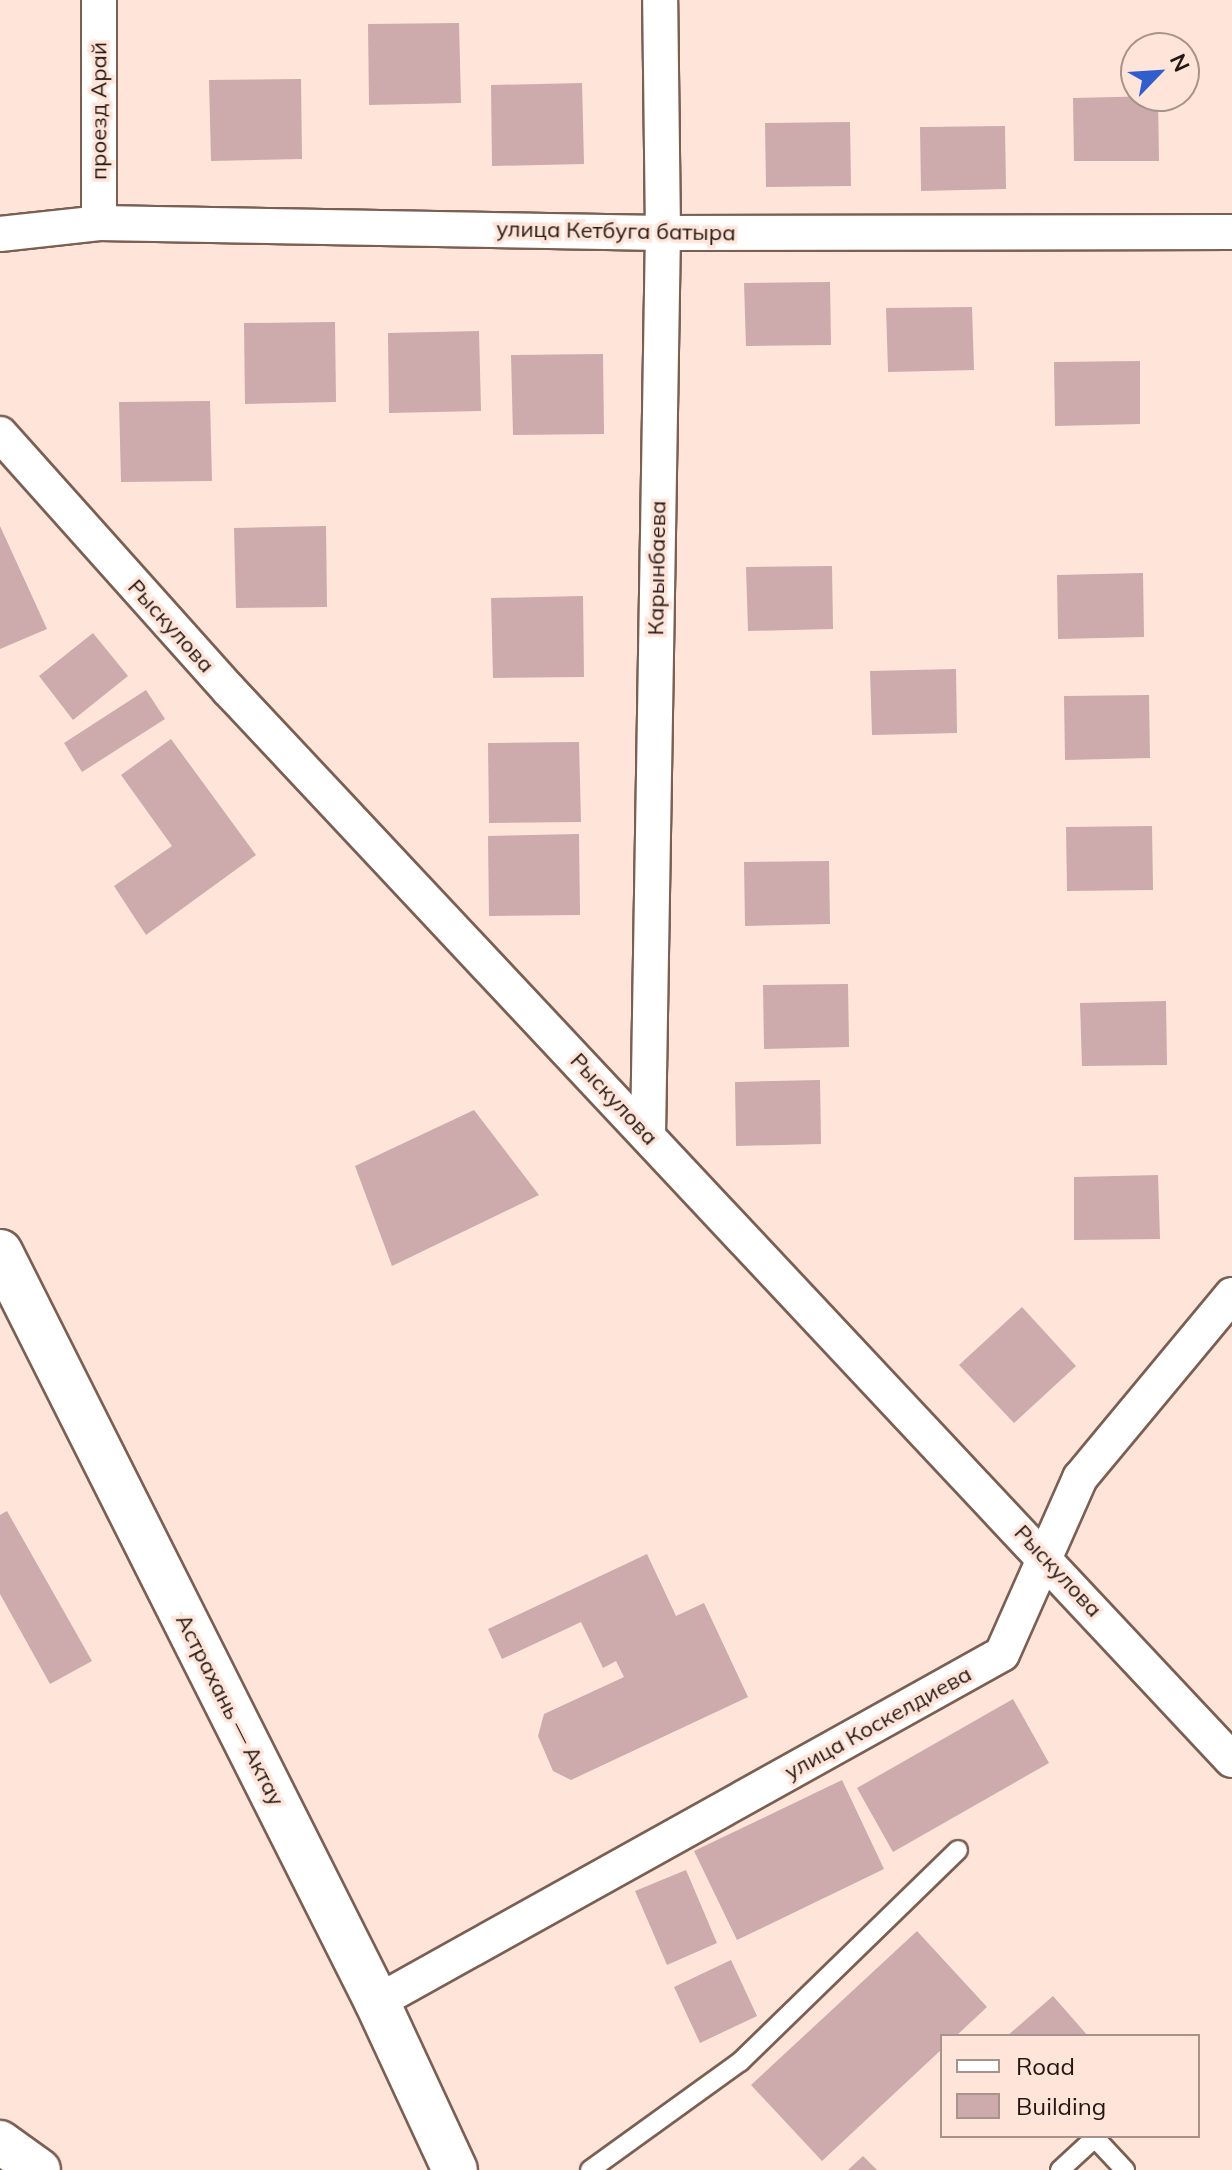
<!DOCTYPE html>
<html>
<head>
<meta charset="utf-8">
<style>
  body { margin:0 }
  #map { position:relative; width:1232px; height:2170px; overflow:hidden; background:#ffe5d9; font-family:Mulish,sans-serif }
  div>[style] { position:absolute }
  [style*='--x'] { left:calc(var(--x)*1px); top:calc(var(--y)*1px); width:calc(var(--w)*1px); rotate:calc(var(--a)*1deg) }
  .building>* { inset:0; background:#cdaaab }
  .roads { filter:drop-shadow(2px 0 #7b5f53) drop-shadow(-2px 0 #7b5f53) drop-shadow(0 2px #7b5f53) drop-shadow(0 -2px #7b5f53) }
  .service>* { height:18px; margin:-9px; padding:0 9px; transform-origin:9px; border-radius:9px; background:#fff }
  .minor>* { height:34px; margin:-17px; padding:0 17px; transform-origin:17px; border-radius:17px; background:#fff }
  .tertiary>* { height:42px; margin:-21px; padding:0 21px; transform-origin:21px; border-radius:21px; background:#fff }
  .trunk>* { height:44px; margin:-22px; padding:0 22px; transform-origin:22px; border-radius:22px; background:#fff }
  span { translate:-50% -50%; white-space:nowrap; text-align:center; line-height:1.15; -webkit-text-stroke:7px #ffe5d9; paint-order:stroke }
  .street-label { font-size:22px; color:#231713 }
  .legend { position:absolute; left:940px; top:2034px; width:260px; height:104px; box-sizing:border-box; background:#ffe5d9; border:2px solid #a7938a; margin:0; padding:10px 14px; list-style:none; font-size:24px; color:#231713 }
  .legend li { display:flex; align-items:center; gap:16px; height:40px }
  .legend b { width:40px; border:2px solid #a7938a }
  .north { position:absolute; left:1120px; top:32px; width:80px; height:80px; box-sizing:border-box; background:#ffe5d9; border:2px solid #a7938a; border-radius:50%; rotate:65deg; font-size:22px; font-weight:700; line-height:32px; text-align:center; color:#231713 }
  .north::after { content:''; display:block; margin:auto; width:28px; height:36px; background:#325dcd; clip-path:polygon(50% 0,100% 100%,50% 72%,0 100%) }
</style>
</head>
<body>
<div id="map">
  <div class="building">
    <div style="clip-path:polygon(459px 23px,461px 103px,369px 105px,368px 24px)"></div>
    <div style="clip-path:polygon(301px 79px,302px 159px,211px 161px,209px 80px)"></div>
    <div style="clip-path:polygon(582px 83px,584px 164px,492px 166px,491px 85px)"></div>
    <div style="clip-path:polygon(1158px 96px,1159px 161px,1074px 161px,1073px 98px)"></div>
    <div style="clip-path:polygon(850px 122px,851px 186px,766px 187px,765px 123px)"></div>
    <div style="clip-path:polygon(1005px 126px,1006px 189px,921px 191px,920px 127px)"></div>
    <div style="clip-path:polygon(830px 282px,831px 345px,746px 346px,744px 283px)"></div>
    <div style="clip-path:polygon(972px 307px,974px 370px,888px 372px,886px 308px)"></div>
    <div style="clip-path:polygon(335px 322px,336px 402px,245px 404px,244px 323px)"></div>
    <div style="clip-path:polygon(479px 331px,481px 411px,389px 413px,388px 333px)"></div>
    <div style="clip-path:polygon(603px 354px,604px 434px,513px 435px,511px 355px)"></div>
    <div style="clip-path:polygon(1140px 361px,1140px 424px,1055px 426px,1054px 362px)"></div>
    <div style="clip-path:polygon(210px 401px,212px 481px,121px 482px,119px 402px)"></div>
    <div style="clip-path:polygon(0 526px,47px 629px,0 649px)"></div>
    <div style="clip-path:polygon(326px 526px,327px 607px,236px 608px,234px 528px)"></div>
    <div style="clip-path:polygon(832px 566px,833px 629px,748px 631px,746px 567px)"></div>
    <div style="clip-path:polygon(1143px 573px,1144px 637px,1058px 639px,1057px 575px)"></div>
    <div style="clip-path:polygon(583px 596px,584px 677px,493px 678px,491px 598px)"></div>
    <div style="clip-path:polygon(93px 633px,128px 676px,73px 720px,39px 676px)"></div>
    <div style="clip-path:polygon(956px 669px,957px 733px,872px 735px,870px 671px)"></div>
    <div style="clip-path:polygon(146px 690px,165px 719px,82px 772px,64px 743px)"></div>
    <div style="clip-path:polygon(1149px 695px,1150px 758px,1065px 760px,1064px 696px)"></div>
    <div style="clip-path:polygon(171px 739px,256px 855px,146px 935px,114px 886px,172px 846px,121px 775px)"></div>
    <div style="clip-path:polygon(579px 742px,581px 822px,489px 823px,488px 743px)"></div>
    <div style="clip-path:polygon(1152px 826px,1153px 890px,1067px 891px,1066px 827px)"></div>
    <div style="clip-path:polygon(579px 834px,580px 915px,489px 916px,488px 836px)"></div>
    <div style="clip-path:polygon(829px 861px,830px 924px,745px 926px,744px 862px)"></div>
    <div style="clip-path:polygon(848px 984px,849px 1047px,764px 1049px,763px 985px)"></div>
    <div style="clip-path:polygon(1166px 1001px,1167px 1065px,1082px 1066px,1080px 1003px)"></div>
    <div style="clip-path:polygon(820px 1080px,821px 1144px,736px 1146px,735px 1082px)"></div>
    <div style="clip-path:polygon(474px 1110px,539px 1195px,392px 1266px,355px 1166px)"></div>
    <div style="clip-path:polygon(1158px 1175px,1160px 1239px,1074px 1240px,1074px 1177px)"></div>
    <div style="clip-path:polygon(1022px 1307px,1076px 1366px,1014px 1423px,959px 1365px)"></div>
    <div style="clip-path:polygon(7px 1511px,92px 1661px,50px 1684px,0 1594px,0 1515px)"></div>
    <div style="clip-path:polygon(647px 1554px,676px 1616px,704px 1603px,748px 1697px,571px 1780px,553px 1771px,538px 1736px,544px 1714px,624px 1677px,616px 1661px,603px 1668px,581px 1622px,502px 1659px,488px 1629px)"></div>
    <div style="clip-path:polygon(1013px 1699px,1049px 1763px,893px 1852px,857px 1788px)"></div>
    <div style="clip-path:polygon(842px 1780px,884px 1869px,737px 1940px,694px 1851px)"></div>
    <div style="clip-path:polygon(686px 1870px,717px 1943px,667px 1965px,635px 1891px)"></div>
    <div style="clip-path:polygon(917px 1931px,987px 2007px,956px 2036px,942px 2036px,942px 2049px,822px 2161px,751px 2085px)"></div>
    <div style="clip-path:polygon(731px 1960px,757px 2016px,700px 2043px,674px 1987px)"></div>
    <div style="clip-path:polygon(1053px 1996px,1088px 2036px,1007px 2036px)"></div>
    <div style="clip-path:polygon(863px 2156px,877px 2170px,848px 2170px)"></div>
  </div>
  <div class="roads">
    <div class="service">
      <div style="--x:1095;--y:2138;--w:44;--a:46.8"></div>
      <div style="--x:590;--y:2170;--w:185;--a:-35.8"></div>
      <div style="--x:740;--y:2062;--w:304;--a:-44.2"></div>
      <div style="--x:1060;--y:2170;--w:50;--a:-42.6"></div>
    </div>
    <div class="minor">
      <div style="--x:99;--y:223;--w:223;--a:-90"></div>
      <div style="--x:0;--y:234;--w:100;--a:-6.3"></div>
      <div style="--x:99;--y:223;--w:564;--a:1.02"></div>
      <div style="--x:663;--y:233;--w:569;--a:-0.1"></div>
      <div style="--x:0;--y:434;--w:342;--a:48.2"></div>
      <div style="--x:228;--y:689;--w:1468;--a:46.85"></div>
      <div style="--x:648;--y:1136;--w:903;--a:-89.05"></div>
      <div style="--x:663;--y:233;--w:233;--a:-90.7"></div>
      <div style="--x:377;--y:2002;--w:715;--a:-29.11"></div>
      <div style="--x:1002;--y:1654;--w:193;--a:-66.1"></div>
      <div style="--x:1080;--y:1478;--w:238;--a:-50.3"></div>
    </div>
    <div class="tertiary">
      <div style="--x:0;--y:2142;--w:48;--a:35.7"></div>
    </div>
    <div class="trunk">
      <div style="--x:0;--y:1252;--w:839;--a:63.31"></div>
      <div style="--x:377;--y:2002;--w:185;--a:65.1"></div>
    </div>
  </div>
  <div class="street-label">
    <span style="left:99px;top:111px;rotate:-90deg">проезд Арай</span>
    <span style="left:616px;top:231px;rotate:1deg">улица Кетбуга батыра</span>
    <span style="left:657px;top:568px;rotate:-89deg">Карынбаева</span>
    <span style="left:171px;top:626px;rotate:48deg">Рыскулова</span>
    <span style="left:614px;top:1099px;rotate:47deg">Рыскулова</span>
    <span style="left:1058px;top:1571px;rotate:47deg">Рыскулова</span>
    <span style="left:230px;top:1710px;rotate:63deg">Астрахань — Актау</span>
    <span style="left:878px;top:1723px;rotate:-29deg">улица Коскелдиева</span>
  </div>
  <ul class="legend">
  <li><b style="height:10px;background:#fff"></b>Road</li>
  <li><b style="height:22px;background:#cdaaab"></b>Building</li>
  </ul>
  <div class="north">N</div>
</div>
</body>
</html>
